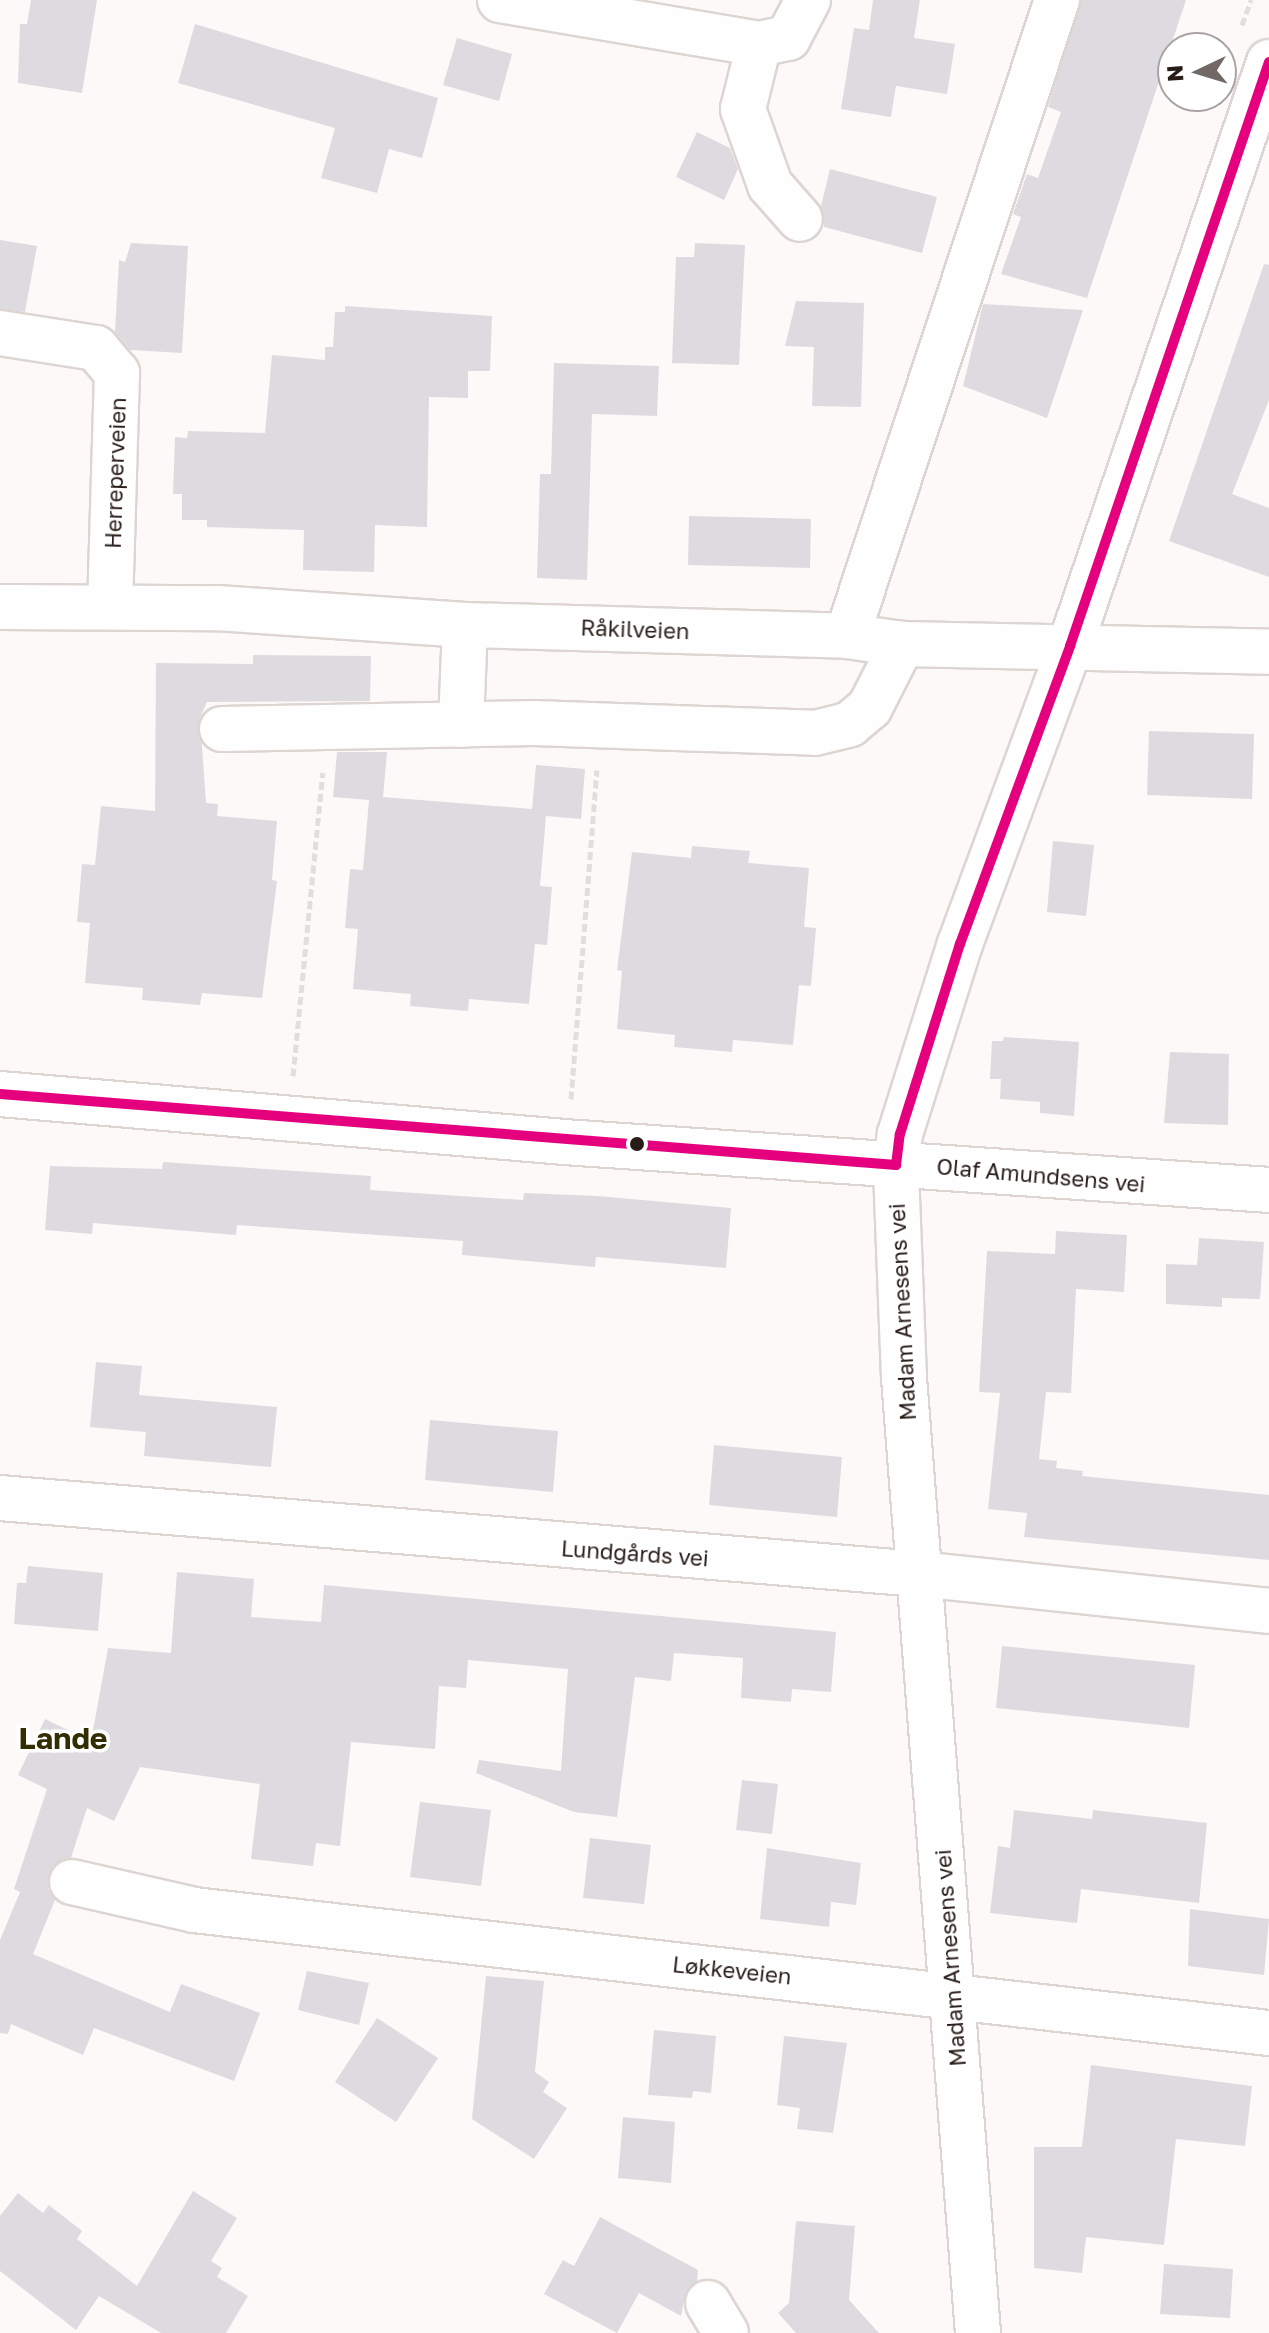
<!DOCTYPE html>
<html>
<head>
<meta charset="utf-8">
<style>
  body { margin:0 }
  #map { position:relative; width:1269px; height:2333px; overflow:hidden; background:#fdf9f8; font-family:"Golos Text",sans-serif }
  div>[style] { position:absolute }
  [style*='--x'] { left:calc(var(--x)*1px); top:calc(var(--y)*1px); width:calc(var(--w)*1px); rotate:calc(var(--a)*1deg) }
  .building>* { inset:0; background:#dedbe0 }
  .path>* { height:5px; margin-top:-2.5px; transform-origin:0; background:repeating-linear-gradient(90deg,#e0dfde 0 8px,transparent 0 12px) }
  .roads { filter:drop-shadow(2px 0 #dcd5d2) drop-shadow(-2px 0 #dcd5d2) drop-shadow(0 2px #dcd5d2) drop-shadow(0 -2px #dcd5d2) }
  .minor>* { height:44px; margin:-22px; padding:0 22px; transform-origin:22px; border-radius:22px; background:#fffefe }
  .bus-1>* { height:10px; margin:-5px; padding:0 5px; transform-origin:5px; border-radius:5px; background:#e5007d }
  .dots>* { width:22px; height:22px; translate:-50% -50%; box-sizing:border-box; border:4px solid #fff; border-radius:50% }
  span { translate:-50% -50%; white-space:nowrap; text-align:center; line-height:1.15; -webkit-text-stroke:7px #fff; paint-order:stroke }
  .street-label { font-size:22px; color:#271c18 }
  .district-label { font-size:30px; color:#332d02; font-weight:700 }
  .north { position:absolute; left:1157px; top:32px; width:80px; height:80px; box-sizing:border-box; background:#fff; border:2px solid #a9a4a3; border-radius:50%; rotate:266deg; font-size:22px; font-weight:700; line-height:32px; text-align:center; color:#271c18 }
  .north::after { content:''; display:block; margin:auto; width:28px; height:36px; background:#726966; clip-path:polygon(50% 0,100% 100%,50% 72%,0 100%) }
</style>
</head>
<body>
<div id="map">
  <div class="building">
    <div style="clip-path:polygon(31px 0,97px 0,82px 93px,18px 83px,20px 24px,27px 24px)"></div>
    <div style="clip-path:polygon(873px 0,920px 0,914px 38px,955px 44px,947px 94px,896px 86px,891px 117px,841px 109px,854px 28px,869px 30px)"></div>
    <div style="clip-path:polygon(1081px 0,1186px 0,1087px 298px,1001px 274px,1021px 217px,1013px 214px,1027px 174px,1038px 178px,1061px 112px,1048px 107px)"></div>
    <div style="clip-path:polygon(195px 24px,438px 98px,422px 158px,389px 149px,377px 193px,321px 178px,335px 128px,178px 83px)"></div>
    <div style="clip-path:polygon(457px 38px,512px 54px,499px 101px,443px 85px)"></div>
    <div style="clip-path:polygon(697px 132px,730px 148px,738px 169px,724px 200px,676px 177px)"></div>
    <div style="clip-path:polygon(830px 169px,937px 197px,922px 253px,824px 227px,821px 206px)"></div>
    <div style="clip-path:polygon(0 240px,37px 246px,25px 312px,0 309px)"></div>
    <div style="clip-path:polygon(131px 243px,188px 246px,182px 353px,130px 350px,115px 332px,119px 260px,125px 262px)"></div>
    <div style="clip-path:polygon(695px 243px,745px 245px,739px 365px,672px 363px,676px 257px,694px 257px)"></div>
    <div style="clip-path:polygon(1264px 264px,1269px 265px,1269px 400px,1232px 494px,1269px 508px,1269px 577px,1169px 541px)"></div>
    <div style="clip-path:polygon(796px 301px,864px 303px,861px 407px,812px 406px,814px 347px,785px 346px)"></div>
    <div style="clip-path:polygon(983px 304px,1083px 310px,1047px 418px,963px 386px)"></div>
    <div style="clip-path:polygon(345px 306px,492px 316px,490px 371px,468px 371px,468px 398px,429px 397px,427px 527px,375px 525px,374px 572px,303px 570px,304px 530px,207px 527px,207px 520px,182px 520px,182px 494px,173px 494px,175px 437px,187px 438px,188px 431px,265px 433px,272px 355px,325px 360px,325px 347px,333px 347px,335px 312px,345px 312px)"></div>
    <div style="clip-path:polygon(554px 363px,659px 366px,657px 416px,592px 414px,587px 580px,537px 578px,540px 474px,551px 474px)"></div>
    <div style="clip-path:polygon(689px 516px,811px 519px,810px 568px,688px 565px)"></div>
    <div style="clip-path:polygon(253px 655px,371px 656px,370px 701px,207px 702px,200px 718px,206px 803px,218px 804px,217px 816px,277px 821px,272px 880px,277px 881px,262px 998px,202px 993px,200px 1005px,142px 1000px,143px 988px,85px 983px,90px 923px,77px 922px,82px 864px,95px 865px,101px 806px,155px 811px,156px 663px,253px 664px)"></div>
    <div style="clip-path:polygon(1149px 731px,1254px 734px,1252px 799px,1147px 795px)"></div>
    <div style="clip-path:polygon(337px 752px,387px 752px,383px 797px,532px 809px,536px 765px,585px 769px,581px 819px,546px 816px,540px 886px,552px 887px,547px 945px,535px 944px,529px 1004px,469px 999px,468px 1011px,410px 1006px,411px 994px,353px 989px,358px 929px,345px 928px,350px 869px,363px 870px,369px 800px,333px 797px)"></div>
    <div style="clip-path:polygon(1053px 841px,1094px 845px,1086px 916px,1047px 912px)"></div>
    <div style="clip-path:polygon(692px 846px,750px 851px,748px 863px,809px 868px,804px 927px,816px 928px,811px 986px,799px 985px,793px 1045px,733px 1040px,732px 1052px,674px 1047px,675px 1035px,617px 1029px,622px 971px,617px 970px,632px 852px,691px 858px)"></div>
    <div style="clip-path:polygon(1004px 1037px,1079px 1042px,1074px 1116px,1040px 1113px,1040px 1102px,1000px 1099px,1001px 1079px,990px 1079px,992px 1041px,1003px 1041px)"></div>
    <div style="clip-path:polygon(1170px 1052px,1229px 1054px,1228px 1125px,1164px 1123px)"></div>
    <div style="clip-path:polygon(163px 1162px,371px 1176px,370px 1190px,523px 1200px,524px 1193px,598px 1196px,731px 1208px,726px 1268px,596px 1257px,595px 1267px,462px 1255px,463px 1241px,237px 1225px,236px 1235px,93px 1223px,92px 1234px,45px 1230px,50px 1166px,162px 1169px)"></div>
    <div style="clip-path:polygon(1056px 1231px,1127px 1235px,1124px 1292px,1076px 1289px,1071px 1393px,1046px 1392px,1039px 1459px,1057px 1461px,1056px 1468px,1083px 1471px,1082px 1476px,1269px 1495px,1269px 1560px,1024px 1537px,1027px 1513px,988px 1509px,1000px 1393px,979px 1392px,987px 1251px,1055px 1254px)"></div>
    <div style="clip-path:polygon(1199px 1238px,1264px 1242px,1260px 1299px,1222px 1298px,1222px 1307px,1166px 1304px,1166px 1264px,1197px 1265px)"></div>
    <div style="clip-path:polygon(96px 1362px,142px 1366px,139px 1395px,277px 1407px,271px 1467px,144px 1456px,146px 1432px,90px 1427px)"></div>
    <div style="clip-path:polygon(430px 1420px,558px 1431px,553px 1492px,425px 1480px)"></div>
    <div style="clip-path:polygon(714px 1445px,842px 1457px,837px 1517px,709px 1505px)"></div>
    <div style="clip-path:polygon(28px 1566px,103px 1573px,98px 1631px,14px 1624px,17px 1583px,26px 1583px)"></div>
    <div style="clip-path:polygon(177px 1572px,254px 1579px,251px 1617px,321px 1622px,324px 1585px,836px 1632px,831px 1692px,792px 1689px,791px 1702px,741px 1698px,743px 1658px,674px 1653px,671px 1681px,635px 1677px,617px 1817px,574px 1812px,476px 1773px,479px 1760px,561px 1771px,568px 1669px,468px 1660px,466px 1688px,439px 1686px,435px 1749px,351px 1742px,340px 1846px,316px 1843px,313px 1866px,251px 1859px,260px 1784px,140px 1767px,114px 1821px,87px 1808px,71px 1858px,53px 1866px,48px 1889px,55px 1900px,33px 1954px,170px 2012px,181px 1984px,260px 2013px,234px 2081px,94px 2028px,83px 2055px,11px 2024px,8px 2034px,0 2033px,0 1940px,20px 1892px,14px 1889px,47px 1789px,18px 1775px,45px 1719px,91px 1741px,108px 1648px,171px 1653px)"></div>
    <div style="clip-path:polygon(1002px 1646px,1195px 1665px,1189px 1728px,996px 1708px)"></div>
    <div style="clip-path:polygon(742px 1780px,778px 1784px,772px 1834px,736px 1830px)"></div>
    <div style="clip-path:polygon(420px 1802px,491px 1810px,481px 1886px,410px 1877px)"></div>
    <div style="clip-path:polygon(1014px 1810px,1092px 1819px,1093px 1810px,1207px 1823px,1199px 1903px,1081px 1889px,1077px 1923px,990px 1913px,998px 1846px,1010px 1848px)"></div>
    <div style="clip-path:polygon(590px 1838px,651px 1845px,644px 1904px,583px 1898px)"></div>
    <div style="clip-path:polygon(767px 1848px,861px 1863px,856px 1905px,831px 1902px,829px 1927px,760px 1919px)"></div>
    <div style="clip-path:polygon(1190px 1909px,1269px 1919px,1264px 1975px,1188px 1966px)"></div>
    <div style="clip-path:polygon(307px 1971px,369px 1983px,359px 2025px,298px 2010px)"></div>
    <div style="clip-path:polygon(486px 1976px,544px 1981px,535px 2072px,549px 2082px,543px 2092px,567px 2108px,534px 2159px,472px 2119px)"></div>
    <div style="clip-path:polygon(377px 2018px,438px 2058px,396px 2122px,335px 2082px)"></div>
    <div style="clip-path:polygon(654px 2030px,716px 2036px,711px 2093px,693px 2091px,692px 2098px,648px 2095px)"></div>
    <div style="clip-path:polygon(784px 2036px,847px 2043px,833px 2133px,797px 2129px,800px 2108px,777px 2105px)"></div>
    <div style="clip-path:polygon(1091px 2065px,1252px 2086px,1245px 2146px,1176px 2139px,1164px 2245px,1086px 2237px,1082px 2273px,1034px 2268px,1034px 2147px,1082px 2147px)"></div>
    <div style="clip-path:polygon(623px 2117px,675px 2122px,671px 2183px,618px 2178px)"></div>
    <div style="clip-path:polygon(193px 2191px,237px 2218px,211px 2261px,222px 2268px,217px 2277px,248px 2296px,226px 2333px,161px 2333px,99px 2296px,76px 2330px,0 2271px,0 2216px,18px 2193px,43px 2213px,49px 2205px,82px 2231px,77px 2239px,137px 2286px)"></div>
    <div style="clip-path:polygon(600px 2217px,698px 2270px,697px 2281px,686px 2292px,681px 2316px,639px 2293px,617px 2333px,544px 2294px,563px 2260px,574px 2266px)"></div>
    <div style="clip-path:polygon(796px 2221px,855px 2226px,849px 2300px,879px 2333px,796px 2333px,778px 2313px,789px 2303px)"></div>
    <div style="clip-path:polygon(1164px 2264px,1233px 2269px,1230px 2318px,1160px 2314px)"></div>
  </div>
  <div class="path">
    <div style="--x:1242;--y:25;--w:27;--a:-70"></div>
    <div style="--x:293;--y:1076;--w:305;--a:-84.4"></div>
    <div style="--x:571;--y:1099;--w:330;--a:-85.5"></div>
  </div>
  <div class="roads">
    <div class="minor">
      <div style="--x:500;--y:0;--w:263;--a:9.6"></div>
      <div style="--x:759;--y:44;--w:30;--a:-12"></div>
      <div style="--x:788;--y:38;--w:43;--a:-62.2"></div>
      <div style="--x:759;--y:44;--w:67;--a:103.8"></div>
      <div style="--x:743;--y:109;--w:81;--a:70.4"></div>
      <div style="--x:770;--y:185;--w:45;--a:48.6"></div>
      <div style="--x:0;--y:333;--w:97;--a:8.9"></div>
      <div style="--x:96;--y:348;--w:33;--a:50"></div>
      <div style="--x:117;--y:373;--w:234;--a:91.7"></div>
      <div style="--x:0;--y:607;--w:217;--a:0.3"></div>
      <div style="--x:217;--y:608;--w:249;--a:3.9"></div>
      <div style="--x:465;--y:625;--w:382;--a:1.6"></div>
      <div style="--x:847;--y:636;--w:56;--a:8.3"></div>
      <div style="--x:902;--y:644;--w:367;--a:1.2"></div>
      <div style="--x:847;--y:636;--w:670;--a:-71.73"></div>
      <div style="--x:461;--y:725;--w:100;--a:-87.7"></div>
      <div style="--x:222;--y:729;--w:312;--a:-1.1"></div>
      <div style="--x:534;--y:723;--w:281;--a:2"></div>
      <div style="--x:815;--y:733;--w:36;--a:-14"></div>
      <div style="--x:850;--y:724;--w:26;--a:-40"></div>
      <div style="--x:870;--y:707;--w:71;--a:-63.1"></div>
      <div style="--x:0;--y:1094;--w:566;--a:4.86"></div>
      <div style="--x:564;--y:1142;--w:707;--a:3.89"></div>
      <div style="--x:0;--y:1498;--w:921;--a:4.73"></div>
      <div style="--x:918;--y:1574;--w:353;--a:6"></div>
      <div style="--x:72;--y:1882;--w:125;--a:12.9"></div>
      <div style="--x:194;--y:1910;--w:1082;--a:6.53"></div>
      <div style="--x:708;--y:2303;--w:35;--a:59"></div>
      <div style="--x:978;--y:2333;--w:958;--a:-94.43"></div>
      <div style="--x:904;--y:1378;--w:213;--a:-92.2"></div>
      <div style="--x:896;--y:1165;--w:31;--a:-83"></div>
      <div style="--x:900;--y:1134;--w:199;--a:-72.5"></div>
      <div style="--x:960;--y:944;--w:318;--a:-69.7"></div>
      <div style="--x:1070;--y:646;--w:617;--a:-71.18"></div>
    </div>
  </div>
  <div class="bus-1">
    <div style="--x:0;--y:1094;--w:899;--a:4.53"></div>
    <div style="--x:896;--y:1165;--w:31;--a:-83"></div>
    <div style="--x:900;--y:1134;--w:199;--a:-72.5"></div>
    <div style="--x:960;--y:944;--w:318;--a:-69.7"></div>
    <div style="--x:1070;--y:646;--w:617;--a:-71.18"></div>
  </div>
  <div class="dots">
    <div style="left:637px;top:1144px;background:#271c18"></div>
  </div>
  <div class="street-label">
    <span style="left:115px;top:473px;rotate:-88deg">Herreperveien</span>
    <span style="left:635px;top:629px;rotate:2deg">Råkilveien</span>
    <span style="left:1041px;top:1175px;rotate:5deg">Olaf Amundsens vei</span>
    <span style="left:902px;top:1312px;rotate:-93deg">Madam Arnesens vei</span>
    <span style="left:635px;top:1553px;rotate:4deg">Lundgårds vei</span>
    <span style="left:950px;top:1958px;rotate:-94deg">Madam Arnesens vei</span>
    <span style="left:732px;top:1970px;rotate:6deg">Løkkeveien</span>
  </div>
  <div class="district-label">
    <span style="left:63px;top:1738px">Lande</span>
  </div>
  <div class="north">N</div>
</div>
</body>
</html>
